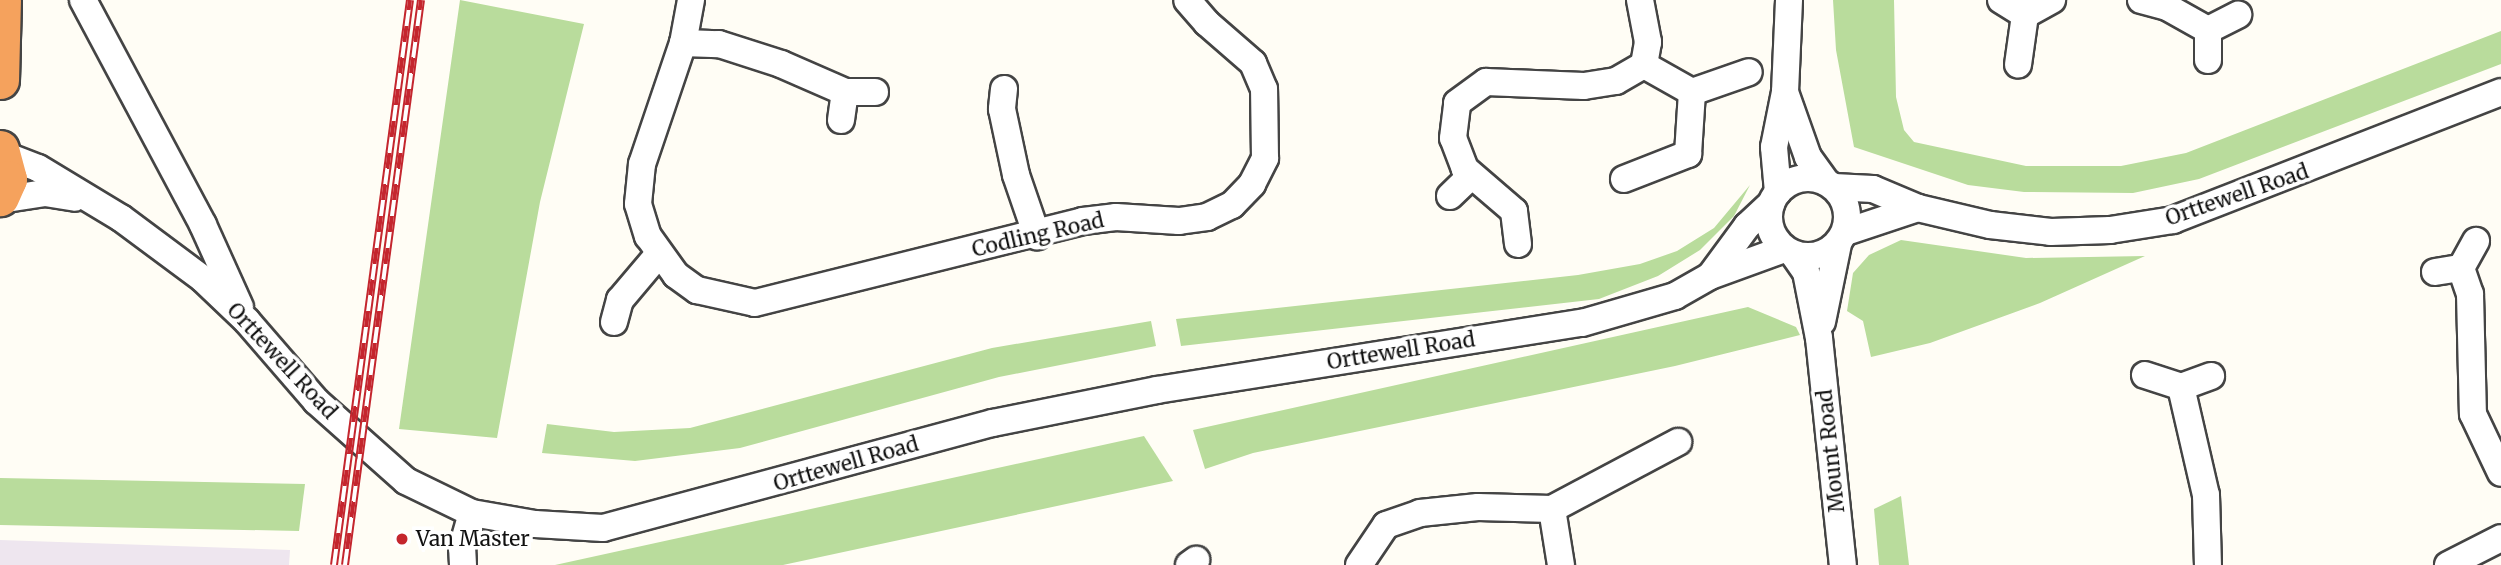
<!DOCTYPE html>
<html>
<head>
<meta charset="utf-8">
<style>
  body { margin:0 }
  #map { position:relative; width:2501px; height:565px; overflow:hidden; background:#fffdf5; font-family:Merriweather,serif }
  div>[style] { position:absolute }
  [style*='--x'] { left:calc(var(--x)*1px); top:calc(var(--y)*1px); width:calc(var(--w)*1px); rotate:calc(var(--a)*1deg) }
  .industrial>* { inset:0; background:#eee6ef }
  .forest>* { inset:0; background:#b9dc9c }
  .roads { filter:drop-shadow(2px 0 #444) drop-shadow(-2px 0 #444) drop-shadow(0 2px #444) drop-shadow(0 -2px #444) }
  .minor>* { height:26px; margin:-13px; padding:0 13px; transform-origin:13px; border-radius:13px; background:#fff }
  .minor>.ring { margin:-13px; padding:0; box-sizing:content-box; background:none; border:26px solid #fff; border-radius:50% }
  .highway>* { height:37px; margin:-18.5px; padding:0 18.5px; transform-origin:18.5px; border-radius:18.5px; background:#f5a25d }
  .rail>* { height:8px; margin-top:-4px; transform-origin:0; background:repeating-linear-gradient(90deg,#fff 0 16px,#c4262e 0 32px); box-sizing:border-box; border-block:2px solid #c4262e }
  .dots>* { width:19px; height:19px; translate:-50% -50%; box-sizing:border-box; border:4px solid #fff; border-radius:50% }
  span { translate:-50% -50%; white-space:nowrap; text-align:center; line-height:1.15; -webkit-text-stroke:7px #fff; paint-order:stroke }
  .street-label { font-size:21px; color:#111 }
  .poi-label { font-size:21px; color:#111 }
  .left { translate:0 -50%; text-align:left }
</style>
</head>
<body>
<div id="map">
  <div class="industrial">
    <div style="clip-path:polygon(0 540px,290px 550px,289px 565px,0 565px)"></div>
  </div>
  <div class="forest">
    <div style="clip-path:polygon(460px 0,584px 24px,540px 202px,497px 438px,399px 429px)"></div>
    <div style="clip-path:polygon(1833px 0,1894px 0,1896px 97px,1904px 130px,1914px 142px,2026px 166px,2121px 166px,2186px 153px,2501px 31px,2501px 64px,2199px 179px,2133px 193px,2024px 192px,1968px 185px,1854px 147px,1836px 50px)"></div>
    <div style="clip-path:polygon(1750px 185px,1734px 216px,1700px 250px,1658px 276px,1599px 299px,1181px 346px,1176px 319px,1578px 275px,1640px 264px,1677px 251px,1714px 228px)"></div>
    <div style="clip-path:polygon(1901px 240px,2026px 258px,2145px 256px,2040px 303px,1930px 343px,1871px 357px,1863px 321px,1847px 311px,1853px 273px,1869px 255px)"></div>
    <div style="clip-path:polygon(1748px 307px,1796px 327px,1800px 335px,1675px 366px,1253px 453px,1205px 469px,1193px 430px)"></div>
    <div style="clip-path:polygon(1151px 321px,1156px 346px,999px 377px,740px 448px,635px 461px,542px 453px,547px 424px,614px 432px,690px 428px,992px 348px)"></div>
    <div style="clip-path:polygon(1144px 436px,1173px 481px,783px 565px,555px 565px)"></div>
    <div style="clip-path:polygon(0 478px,305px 484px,299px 531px,0 525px)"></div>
    <div style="clip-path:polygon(1901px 496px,1909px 565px,1879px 565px,1874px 509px)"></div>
  </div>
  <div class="roads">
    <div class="minor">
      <div style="--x:83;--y:0;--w:255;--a:61.9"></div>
      <div style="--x:203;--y:225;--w:90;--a:65.7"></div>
      <div style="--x:691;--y:0;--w:44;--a:100.5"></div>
      <div style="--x:683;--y:43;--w:128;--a:108.7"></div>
      <div style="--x:642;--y:164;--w:40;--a:95.7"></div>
      <div style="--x:638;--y:204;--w:34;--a:73"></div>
      <div style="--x:648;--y:236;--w:48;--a:54.3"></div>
      <div style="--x:676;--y:275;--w:26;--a:36"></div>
      <div style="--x:697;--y:290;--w:59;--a:12.6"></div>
      <div style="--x:755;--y:303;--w:338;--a:-14"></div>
      <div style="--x:1083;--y:221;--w:33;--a:-7"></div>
      <div style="--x:1116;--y:217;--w:63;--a:3.6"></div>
      <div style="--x:1179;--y:221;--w:28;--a:-8"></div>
      <div style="--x:1207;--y:217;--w:28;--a:-26"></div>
      <div style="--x:1232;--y:205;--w:29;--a:-46"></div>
      <div style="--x:1252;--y:184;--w:29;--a:-63"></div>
      <div style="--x:1265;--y:158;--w:69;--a:-90.8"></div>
      <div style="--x:1264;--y:89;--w:28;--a:-113"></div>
      <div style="--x:1253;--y:63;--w:61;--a:-139"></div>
      <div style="--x:1207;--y:23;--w:30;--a:-131"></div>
      <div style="--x:1640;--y:0;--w:43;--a:79.2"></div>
      <div style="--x:1648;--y:42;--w:23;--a:100"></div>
      <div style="--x:1644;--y:65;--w:55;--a:29.4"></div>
      <div style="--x:2001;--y:0;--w:28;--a:32"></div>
      <div style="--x:2025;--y:15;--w:50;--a:98"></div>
      <div style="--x:2141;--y:0;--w:27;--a:15"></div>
      <div style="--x:2167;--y:7;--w:47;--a:29.3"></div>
      <div style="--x:2025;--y:15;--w:31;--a:-29"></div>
      <div style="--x:683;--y:43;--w:36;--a:2"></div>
      <div style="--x:719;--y:44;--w:65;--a:17.9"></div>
      <div style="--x:781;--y:64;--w:70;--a:23.6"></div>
      <div style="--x:2208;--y:60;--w:30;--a:-90"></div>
      <div style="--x:2208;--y:30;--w:34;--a:-27"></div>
      <div style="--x:1004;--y:89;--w:20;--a:96"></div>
      <div style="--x:1002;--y:109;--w:67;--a:78"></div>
      <div style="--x:1016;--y:175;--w:65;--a:71"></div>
      <div style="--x:1785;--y:92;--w:69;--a:70.5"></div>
      <div style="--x:1808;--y:157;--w:31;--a:54"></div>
      <div style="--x:841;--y:120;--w:28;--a:-82"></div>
      <div style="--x:845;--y:92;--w:30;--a:0"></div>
      <div style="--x:4;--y:155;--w:36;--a:21"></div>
      <div style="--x:38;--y:168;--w:97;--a:31.1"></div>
      <div style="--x:121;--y:218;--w:102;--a:36.6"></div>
      <div style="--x:203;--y:279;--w:61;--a:43.7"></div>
      <div style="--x:247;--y:321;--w:106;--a:49.2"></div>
      <div style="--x:316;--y:401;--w:120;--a:41.6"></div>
      <div style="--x:406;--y:481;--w:73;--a:25.9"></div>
      <div style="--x:472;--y:513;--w:64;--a:9.9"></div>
      <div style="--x:535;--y:524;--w:68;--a:3.4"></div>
      <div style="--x:603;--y:528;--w:404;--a:-15.1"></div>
      <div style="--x:993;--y:423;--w:167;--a:-11.4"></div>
      <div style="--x:1157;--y:390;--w:430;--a:-9"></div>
      <div style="--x:1582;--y:323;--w:97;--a:-16.2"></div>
      <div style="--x:1675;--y:296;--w:40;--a:-29.7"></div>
      <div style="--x:1710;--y:276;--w:79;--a:-20"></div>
      <div class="ring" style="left:1769px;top:178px;width:52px;height:52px"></div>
      <div style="--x:1624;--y:179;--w:69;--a:-21.3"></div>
      <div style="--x:1688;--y:154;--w:62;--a:-86.3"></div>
      <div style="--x:1692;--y:92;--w:60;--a:-19.3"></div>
      <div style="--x:1834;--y:187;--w:39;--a:3"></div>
      <div style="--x:1873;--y:189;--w:49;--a:22.9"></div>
      <div style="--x:1918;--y:208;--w:74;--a:13.3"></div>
      <div style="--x:1990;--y:225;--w:61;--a:6.5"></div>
      <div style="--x:2051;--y:232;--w:59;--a:-1.9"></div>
      <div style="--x:2110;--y:230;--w:64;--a:-9"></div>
      <div style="--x:2173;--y:220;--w:352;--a:-21.3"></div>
      <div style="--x:1778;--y:192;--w:45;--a:-95.1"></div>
      <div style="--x:1774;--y:147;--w:56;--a:-78.7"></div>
      <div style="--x:1785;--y:92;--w:92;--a:-87.5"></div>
      <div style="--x:1450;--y:196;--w:29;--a:-44"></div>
      <div style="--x:0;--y:200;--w:46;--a:-8.8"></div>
      <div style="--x:45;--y:193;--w:30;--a:9"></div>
      <div style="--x:1846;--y:232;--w:76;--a:-18.4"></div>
      <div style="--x:1518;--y:244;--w:33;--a:-97"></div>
      <div style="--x:1514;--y:211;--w:65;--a:-139.4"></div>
      <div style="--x:1465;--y:169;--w:33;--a:-111"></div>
      <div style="--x:1453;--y:138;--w:35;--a:-83"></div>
      <div style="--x:1457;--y:103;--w:36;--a:-36"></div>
      <div style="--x:1486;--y:82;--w:98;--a:2.3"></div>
      <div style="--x:1584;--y:86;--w:32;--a:-9"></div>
      <div style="--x:1616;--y:81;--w:32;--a:-30"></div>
      <div style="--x:1794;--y:255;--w:21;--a:55"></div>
      <div style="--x:1806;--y:272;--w:67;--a:78.9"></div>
      <div style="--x:1819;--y:338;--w:228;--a:84"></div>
      <div style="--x:2461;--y:268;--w:28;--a:71"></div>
      <div style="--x:2470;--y:294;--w:120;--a:88.6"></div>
      <div style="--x:2473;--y:414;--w:65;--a:64.6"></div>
      <div style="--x:2435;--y:272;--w:26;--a:-9"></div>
      <div style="--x:2461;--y:268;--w:31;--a:-61"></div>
      <div style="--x:1711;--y:275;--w:61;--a:-53.7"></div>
      <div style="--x:1747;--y:226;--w:33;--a:-43"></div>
      <div style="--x:614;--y:322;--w:23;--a:-75"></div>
      <div style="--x:620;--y:300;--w:59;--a:-49.8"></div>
      <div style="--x:1822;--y:322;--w:80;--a:-78.4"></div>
      <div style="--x:2145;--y:375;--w:38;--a:18"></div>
      <div style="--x:2181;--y:387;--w:32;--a:-20"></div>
      <div style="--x:2181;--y:387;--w:111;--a:77"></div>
      <div style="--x:2206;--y:495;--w:70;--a:88.4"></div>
      <div style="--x:1552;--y:509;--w:57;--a:80.9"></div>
      <div style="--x:463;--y:565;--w:17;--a:-93"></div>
      <div style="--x:462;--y:548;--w:36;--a:-74"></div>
      <div style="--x:1189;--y:565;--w:9;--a:-36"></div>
      <div style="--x:1359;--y:565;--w:48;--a:-56"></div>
      <div style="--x:1386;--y:525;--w:36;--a:-19"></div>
      <div style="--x:1420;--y:513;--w:58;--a:-5.9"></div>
      <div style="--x:1478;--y:507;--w:74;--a:1.5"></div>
      <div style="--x:1552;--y:509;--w:143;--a:-28"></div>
      <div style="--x:2448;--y:565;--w:59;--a:-27"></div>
    </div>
    <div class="highway">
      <div style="--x:0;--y:80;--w:80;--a:-88.6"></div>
      <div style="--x:0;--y:149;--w:31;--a:75"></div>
      <div style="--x:8;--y:179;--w:20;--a:114"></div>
    </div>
  </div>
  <div class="rail">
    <div style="--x:334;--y:565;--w:570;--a:-82.34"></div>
    <div style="--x:345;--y:565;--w:570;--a:-82.34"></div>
  </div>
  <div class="dots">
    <div style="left:402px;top:539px;background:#c4262e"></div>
  </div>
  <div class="street-label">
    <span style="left:2237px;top:195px;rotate:-19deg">Orttewell Road</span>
    <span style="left:1038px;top:235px;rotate:-13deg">Codling Road</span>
    <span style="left:1401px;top:351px;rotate:-9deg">Orttewell Road</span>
    <span style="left:282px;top:361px;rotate:47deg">Orttewell Road</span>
    <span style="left:1831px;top:451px;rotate:-96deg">Mount Road</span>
    <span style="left:846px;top:464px;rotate:-16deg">Orttewell Road</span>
  </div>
  <div class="poi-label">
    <span class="left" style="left:416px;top:539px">Van Master</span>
  </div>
</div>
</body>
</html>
